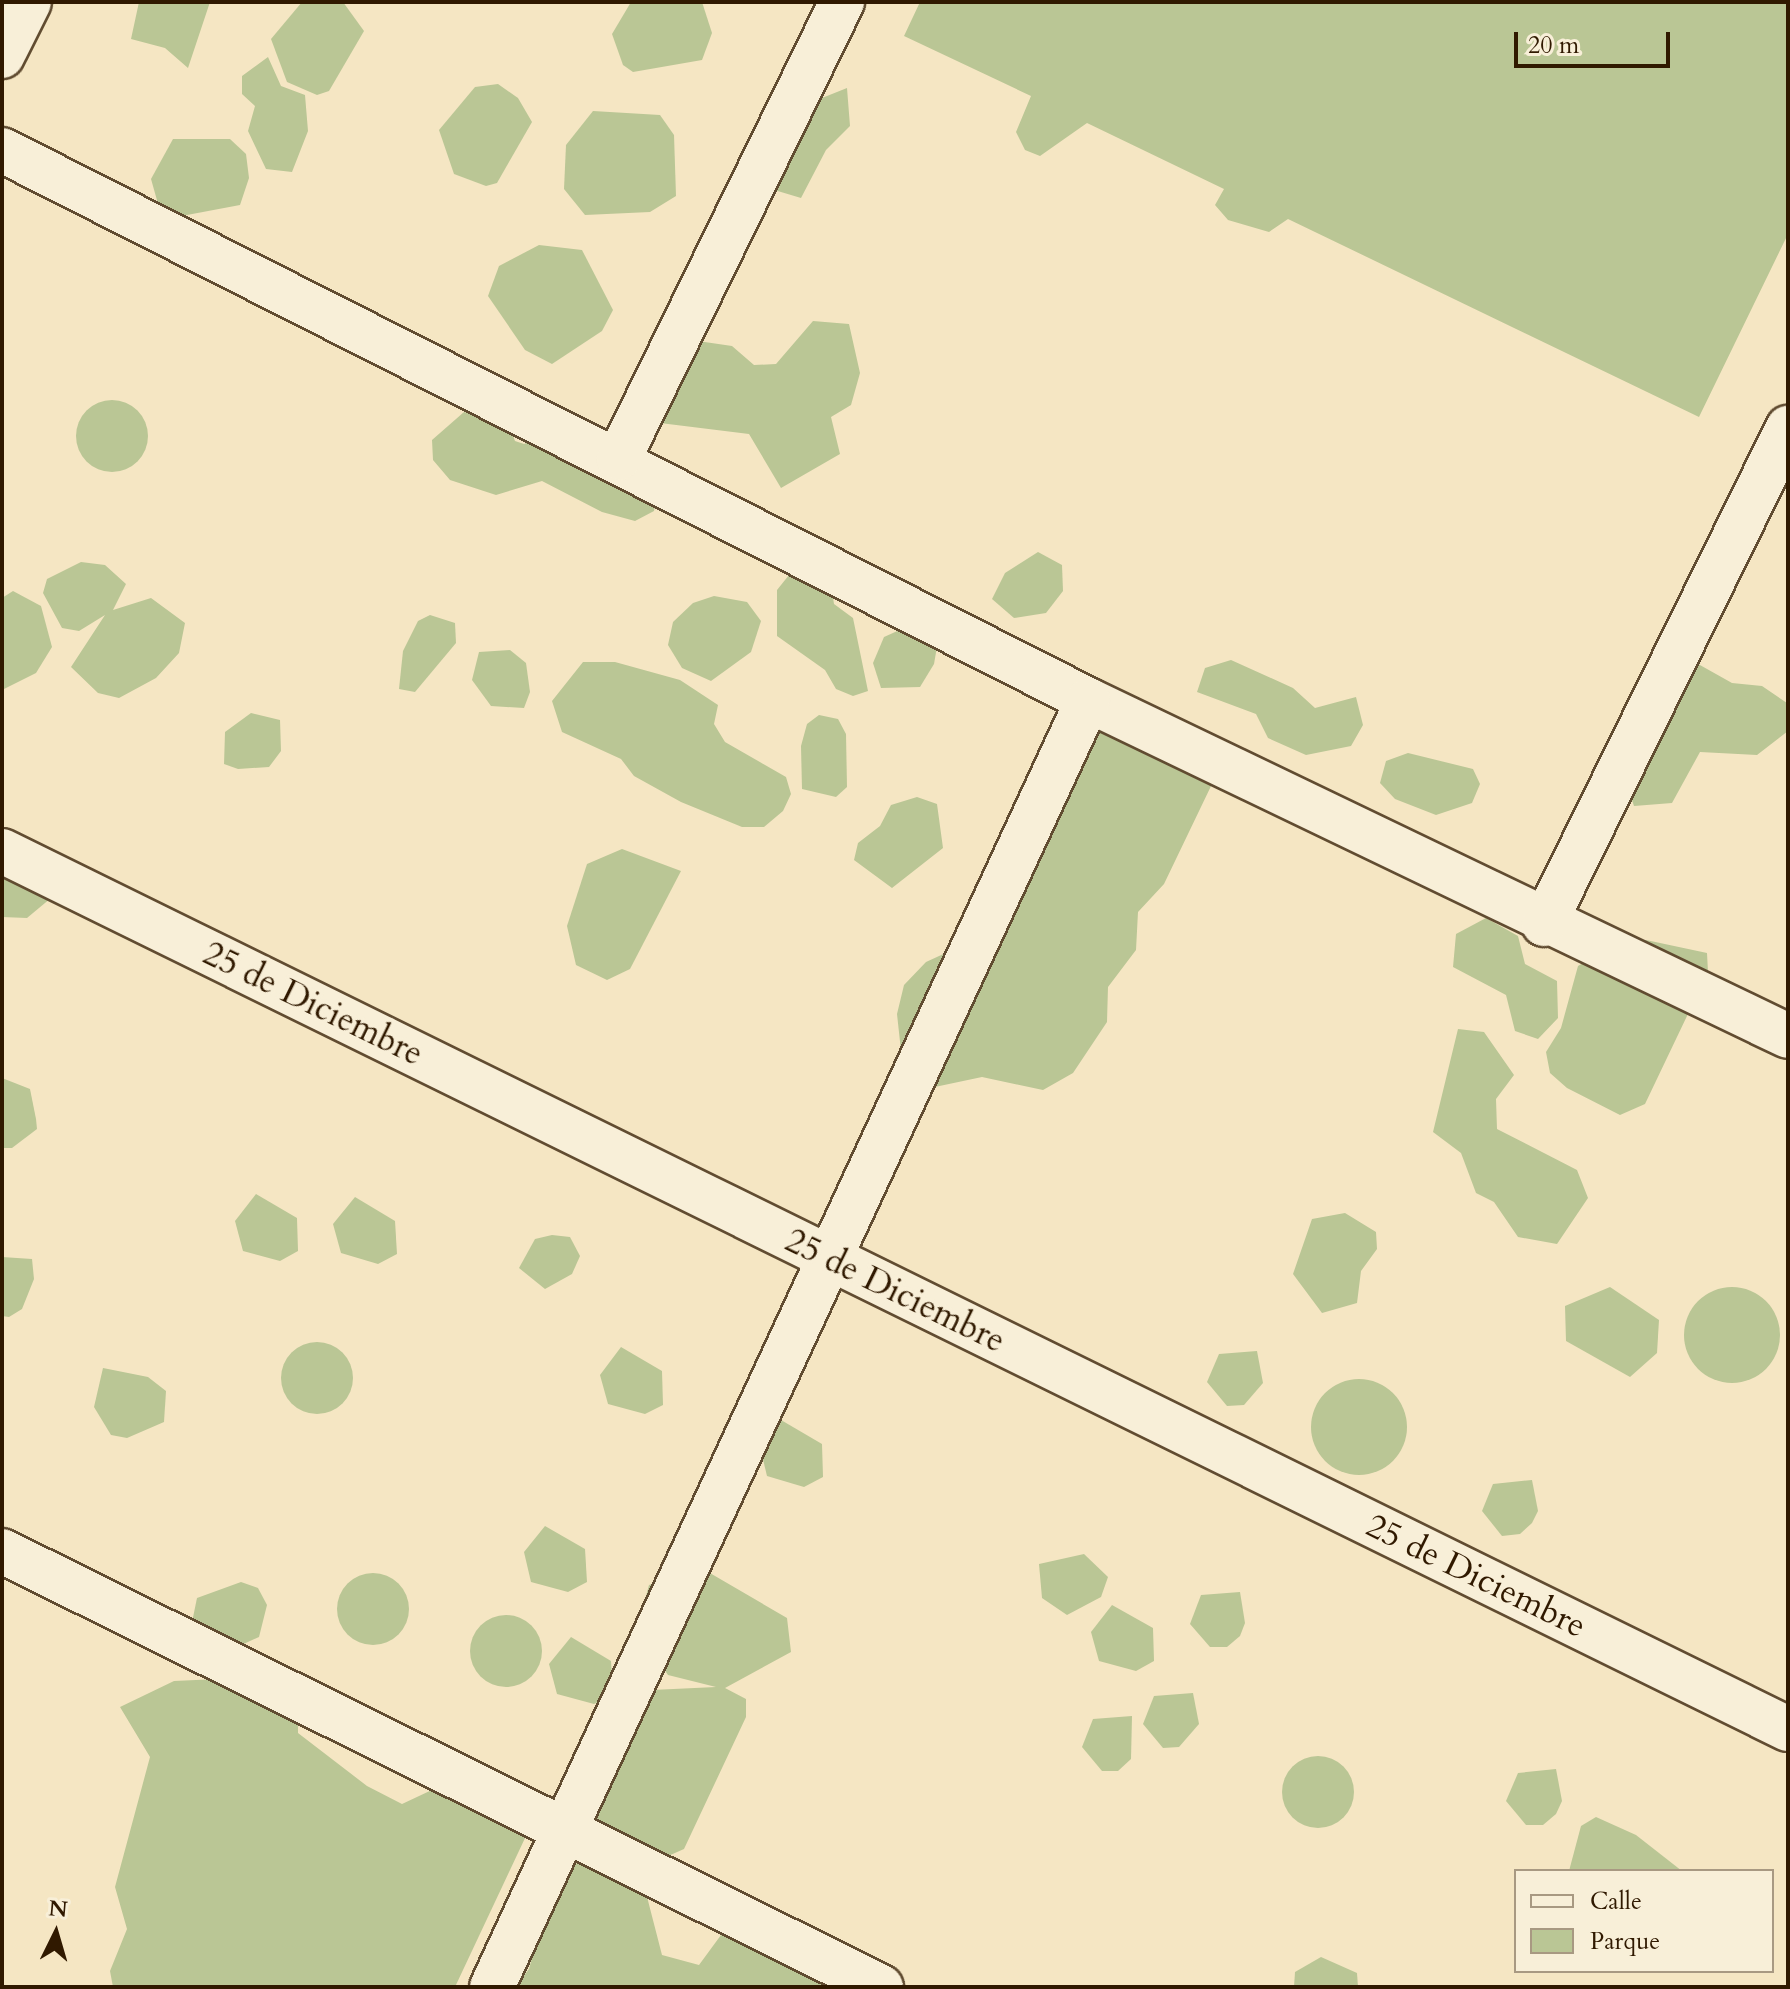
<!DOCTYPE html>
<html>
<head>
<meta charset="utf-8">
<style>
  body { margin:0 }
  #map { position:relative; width:1790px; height:1989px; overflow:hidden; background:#f5e6c3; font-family:Cardo,serif }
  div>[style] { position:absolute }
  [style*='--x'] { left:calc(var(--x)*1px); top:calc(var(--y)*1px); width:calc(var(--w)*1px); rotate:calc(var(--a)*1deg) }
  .green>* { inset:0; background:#bac695 }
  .round { border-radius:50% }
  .roads { filter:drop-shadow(2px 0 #614c31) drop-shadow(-2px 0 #614c31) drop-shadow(0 2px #614c31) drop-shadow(0 -2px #614c31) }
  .minor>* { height:44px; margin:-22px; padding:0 22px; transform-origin:22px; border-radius:22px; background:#f8efd8 }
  span { translate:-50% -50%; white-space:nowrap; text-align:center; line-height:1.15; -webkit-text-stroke:8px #f8efd8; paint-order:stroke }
  .street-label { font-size:34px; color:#301900 }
  .frame { position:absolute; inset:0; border:4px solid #301900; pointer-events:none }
  .legend { position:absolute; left:1514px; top:1869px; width:260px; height:104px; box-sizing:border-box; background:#f8efd8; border:2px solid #a89982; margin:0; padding:10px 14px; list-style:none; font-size:24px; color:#301900 }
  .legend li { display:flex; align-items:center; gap:16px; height:40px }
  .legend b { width:40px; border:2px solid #a89982 }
  .north { position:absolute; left:16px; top:1893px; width:80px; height:80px; -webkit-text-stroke:6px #f8efd8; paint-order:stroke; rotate:5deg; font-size:22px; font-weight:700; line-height:32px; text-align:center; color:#301900 }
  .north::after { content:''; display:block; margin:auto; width:28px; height:36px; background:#301900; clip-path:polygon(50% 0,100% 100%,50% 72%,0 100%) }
  .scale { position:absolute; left:1514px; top:32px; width:156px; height:36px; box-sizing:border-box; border:4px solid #301900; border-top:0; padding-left:10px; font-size:24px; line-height:28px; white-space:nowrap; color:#301900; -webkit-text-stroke:6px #f8efd8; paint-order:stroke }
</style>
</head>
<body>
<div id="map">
  <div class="green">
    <div style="clip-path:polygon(139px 2px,210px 2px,188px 68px,165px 48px,131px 39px)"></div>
    <div style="clip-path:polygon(302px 2px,343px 2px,364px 31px,329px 91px,317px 95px,287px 82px,271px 39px)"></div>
    <div style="clip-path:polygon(631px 2px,702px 2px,712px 33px,702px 60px,633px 72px,623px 65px,612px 34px)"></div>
    <div style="clip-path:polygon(920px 2px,1788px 2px,1788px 234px,1699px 417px,1288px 219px,1269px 232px,1228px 220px,1215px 205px,1224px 189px,1087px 123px,1040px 156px,1025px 150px,1016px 132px,1031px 96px,904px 36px)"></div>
    <div style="clip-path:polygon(268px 57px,281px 86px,305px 95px,308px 131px,292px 172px,266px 169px,248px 131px,255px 106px,242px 94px,242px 76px)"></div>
    <div style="clip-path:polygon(498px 84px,518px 98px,532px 122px,497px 183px,486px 186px,454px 174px,439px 130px,475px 87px)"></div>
    <div style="clip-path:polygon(847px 88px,850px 126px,826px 150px,801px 198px,771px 189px,812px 102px)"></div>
    <div style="clip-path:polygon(593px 111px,660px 115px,674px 135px,676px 196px,650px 212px,585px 215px,564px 189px,566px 145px)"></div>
    <div style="clip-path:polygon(173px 139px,230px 139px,246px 154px,249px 178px,240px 205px,171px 218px,160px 211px,151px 179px)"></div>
    <div style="clip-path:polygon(539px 245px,582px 250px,613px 310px,602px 331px,552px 364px,525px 350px,488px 296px,499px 266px)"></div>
    <div style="clip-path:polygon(813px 321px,849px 324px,860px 373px,851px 405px,831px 417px,840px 454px,781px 488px,749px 434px,660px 423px,691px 340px,732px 346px,754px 365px,776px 364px)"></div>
    <div class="round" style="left:76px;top:400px;width:72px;height:72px"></div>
    <div style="clip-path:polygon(464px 412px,508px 422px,515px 441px,524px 444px,547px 434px,659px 488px,654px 511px,635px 521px,602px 512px,542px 481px,496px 495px,450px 480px,433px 460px,432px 440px)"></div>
    <div style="clip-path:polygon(1038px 552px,1062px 565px,1063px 591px,1046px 613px,1014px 618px,992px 599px,1005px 573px)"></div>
    <div style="clip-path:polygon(81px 562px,105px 565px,126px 584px,113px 610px,151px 598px,185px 623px,179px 653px,156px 678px,119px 698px,98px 693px,71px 667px,105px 615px,79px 631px,62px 628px,43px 593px,47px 579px)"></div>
    <div style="clip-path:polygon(793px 570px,831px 585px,834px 604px,853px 618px,868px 691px,853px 696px,836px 689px,825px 670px,777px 636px,777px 590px)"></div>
    <div style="clip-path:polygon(13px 591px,41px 606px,52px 647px,36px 673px,2px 690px,2px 598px)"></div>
    <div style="clip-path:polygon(714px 596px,747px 602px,761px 621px,751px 652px,711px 681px,682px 668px,668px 645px,673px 622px,693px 603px)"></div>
    <div style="clip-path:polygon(430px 615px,455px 623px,456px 643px,415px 692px,399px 689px,403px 651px,418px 621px)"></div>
    <div style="clip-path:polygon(913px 624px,939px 635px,934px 664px,920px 687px,881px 688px,873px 663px,884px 637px)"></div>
    <div style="clip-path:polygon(510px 650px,526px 663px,530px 692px,524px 708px,491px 706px,472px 680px,479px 652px)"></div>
    <div style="clip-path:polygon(1231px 660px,1293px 688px,1315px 708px,1356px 697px,1363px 725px,1351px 746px,1306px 755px,1268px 738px,1256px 714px,1197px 692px,1205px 668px)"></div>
    <div style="clip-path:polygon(1691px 660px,1732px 683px,1762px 686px,1787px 703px,1788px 731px,1757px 755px,1700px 752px,1672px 803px,1634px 806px,1610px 734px,1638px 701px)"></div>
    <div style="clip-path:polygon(583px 662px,615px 662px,680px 680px,718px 705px,714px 724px,725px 742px,786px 777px,791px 794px,783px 811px,764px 827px,742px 827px,681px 802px,634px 776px,621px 759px,562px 732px,552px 701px)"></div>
    <div style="clip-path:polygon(1126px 697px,1203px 738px,1212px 784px,1164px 884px,1138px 912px,1136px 950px,1108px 987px,1107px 1022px,1073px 1073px,1043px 1090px,982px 1077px,930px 1088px,902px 1060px,897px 1014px,904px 985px,926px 962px,950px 951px,1058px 712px)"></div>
    <div style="clip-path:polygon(251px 713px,280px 720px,281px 751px,269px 767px,238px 769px,224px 764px,225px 732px)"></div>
    <div style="clip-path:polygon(819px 715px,838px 719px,846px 734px,847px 787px,836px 797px,802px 789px,801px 746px,807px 724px)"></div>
    <div style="clip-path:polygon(1408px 753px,1473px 769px,1480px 784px,1472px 803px,1436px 815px,1395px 799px,1380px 783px,1386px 761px)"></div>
    <div style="clip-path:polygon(917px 797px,937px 804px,943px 848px,892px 888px,854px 860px,858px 843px,880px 826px,891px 805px)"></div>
    <div style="clip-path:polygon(622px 849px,681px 871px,630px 969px,607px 980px,576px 965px,567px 926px,587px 864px)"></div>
    <div style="clip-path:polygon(2px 853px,51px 898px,27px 918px,2px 917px)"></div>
    <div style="clip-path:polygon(1486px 918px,1518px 936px,1525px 964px,1557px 981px,1558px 1018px,1538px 1039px,1515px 1031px,1506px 995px,1453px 967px,1456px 934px)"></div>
    <div style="clip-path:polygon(1646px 940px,1707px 953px,1708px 972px,1645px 1104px,1620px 1115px,1567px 1088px,1550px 1073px,1546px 1052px,1561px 1028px,1578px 966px,1613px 945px)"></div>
    <div style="clip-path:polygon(1458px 1029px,1484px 1032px,1514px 1075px,1496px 1099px,1497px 1129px,1577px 1170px,1588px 1198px,1557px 1244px,1518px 1237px,1494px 1202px,1476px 1193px,1461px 1153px,1433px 1132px)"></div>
    <div style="clip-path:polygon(2px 1078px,30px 1089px,36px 1119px,37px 1129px,12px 1148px,2px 1148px)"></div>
    <div style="clip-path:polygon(256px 1194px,297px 1218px,298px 1251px,280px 1261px,243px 1251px,235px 1221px)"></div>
    <div style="clip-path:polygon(355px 1197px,395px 1221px,397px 1254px,378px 1264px,341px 1253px,333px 1224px)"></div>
    <div style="clip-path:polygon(1345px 1213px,1376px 1232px,1377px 1249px,1361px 1271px,1357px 1303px,1322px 1313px,1293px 1274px,1312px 1219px)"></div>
    <div style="clip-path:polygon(552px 1235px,570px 1237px,580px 1256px,572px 1274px,545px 1289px,519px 1268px,535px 1239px)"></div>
    <div style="clip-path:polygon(2px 1257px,32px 1259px,34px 1279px,22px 1309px,9px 1317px,2px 1316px)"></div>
    <div style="clip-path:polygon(1610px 1287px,1659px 1320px,1657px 1353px,1630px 1377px,1566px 1341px,1565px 1306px)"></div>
    <div class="round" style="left:1684px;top:1287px;width:96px;height:96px"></div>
    <div class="round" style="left:281px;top:1342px;width:72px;height:72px"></div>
    <div style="clip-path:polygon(621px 1347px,662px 1371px,663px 1405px,645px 1414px,608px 1404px,600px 1375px)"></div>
    <div style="clip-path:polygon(1257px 1351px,1263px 1383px,1244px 1405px,1227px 1406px,1207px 1382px,1219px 1354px)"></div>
    <div style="clip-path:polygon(103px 1368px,148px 1377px,166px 1391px,164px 1422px,127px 1438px,111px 1435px,94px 1407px)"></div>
    <div class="round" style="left:1311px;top:1379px;width:96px;height:96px"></div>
    <div style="clip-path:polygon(781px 1420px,822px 1444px,823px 1477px,804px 1487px,767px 1476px,760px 1447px)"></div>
    <div style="clip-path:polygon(1532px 1480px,1538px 1511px,1532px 1523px,1520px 1534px,1502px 1536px,1482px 1511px,1493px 1484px)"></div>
    <div style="clip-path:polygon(545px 1526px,585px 1549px,587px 1582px,568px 1592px,531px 1582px,524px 1552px)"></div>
    <div style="clip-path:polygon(1084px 1554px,1108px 1577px,1101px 1597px,1067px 1615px,1042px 1598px,1039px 1564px)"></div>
    <div style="clip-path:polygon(703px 1569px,787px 1618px,791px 1652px,725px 1688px,746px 1699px,746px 1717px,684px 1849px,659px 1860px,589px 1819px,652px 1690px,716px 1687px,668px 1675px,637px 1629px,649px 1585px)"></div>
    <div class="round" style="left:337px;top:1573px;width:72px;height:72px"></div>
    <div style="clip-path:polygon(241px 1582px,258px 1588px,267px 1605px,259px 1637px,237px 1647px,190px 1632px,197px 1598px)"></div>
    <div style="clip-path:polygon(1240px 1592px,1245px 1623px,1240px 1636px,1227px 1647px,1210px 1647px,1190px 1624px,1201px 1595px)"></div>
    <div style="clip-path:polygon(1112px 1605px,1153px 1628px,1154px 1661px,1136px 1671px,1099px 1661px,1091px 1632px)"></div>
    <div class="round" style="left:470px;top:1615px;width:72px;height:72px"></div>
    <div style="clip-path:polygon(571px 1637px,611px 1661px,613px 1695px,594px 1704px,557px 1694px,549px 1664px)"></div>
    <div style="clip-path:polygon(259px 1677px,298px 1696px,298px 1733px,367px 1786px,402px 1804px,434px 1789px,500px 1807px,526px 1836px,455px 1987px,113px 1987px,110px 1971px,127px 1929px,115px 1887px,150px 1757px,120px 1707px,174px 1681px)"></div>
    <div style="clip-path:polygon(1193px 1693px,1199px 1724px,1179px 1747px,1163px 1748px,1143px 1724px,1154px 1696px)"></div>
    <div style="clip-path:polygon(1132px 1716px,1131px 1759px,1118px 1771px,1102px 1771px,1082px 1747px,1093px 1719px)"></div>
    <div class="round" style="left:1282px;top:1756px;width:72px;height:72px"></div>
    <div style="clip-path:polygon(1556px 1769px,1562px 1801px,1556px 1814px,1543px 1825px,1526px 1825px,1506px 1801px,1518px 1773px)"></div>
    <div style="clip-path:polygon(1596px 1817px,1636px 1835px,1682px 1871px,1569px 1871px,1581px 1826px)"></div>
    <div style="clip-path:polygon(579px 1862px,618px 1870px,645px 1889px,662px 1955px,699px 1965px,721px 1935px,762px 1941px,848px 1987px,515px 1987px,529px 1969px,553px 1879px)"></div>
    <div style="clip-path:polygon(1321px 1957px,1357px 1973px,1358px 1987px,1294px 1987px,1295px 1972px)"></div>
  </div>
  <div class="roads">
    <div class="minor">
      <div style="--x:2;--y:56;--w:60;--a:-63.4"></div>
      <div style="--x:2;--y:150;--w:1217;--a:26.86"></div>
      <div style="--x:1088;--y:700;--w:776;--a:25.64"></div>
      <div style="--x:619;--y:458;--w:508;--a:-63.94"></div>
      <div style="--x:2;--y:851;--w:1990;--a:26.18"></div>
      <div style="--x:1544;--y:924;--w:553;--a:-63.81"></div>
      <div style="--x:2;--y:1551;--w:981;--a:26.38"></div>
      <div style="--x:492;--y:1987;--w:1418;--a:-65.15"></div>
    </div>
  </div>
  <div class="street-label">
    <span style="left:313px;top:1004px;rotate:26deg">25 de Diciembre</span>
    <span style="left:895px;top:1291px;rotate:26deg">25 de Diciembre</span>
    <span style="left:1476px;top:1576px;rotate:26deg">25 de Diciembre</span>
  </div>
  <div class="frame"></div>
  <ul class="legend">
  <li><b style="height:10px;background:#f8efd8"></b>Calle</li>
  <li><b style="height:22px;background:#bac695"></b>Parque</li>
  </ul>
  <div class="north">N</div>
  <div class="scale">20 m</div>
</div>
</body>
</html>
